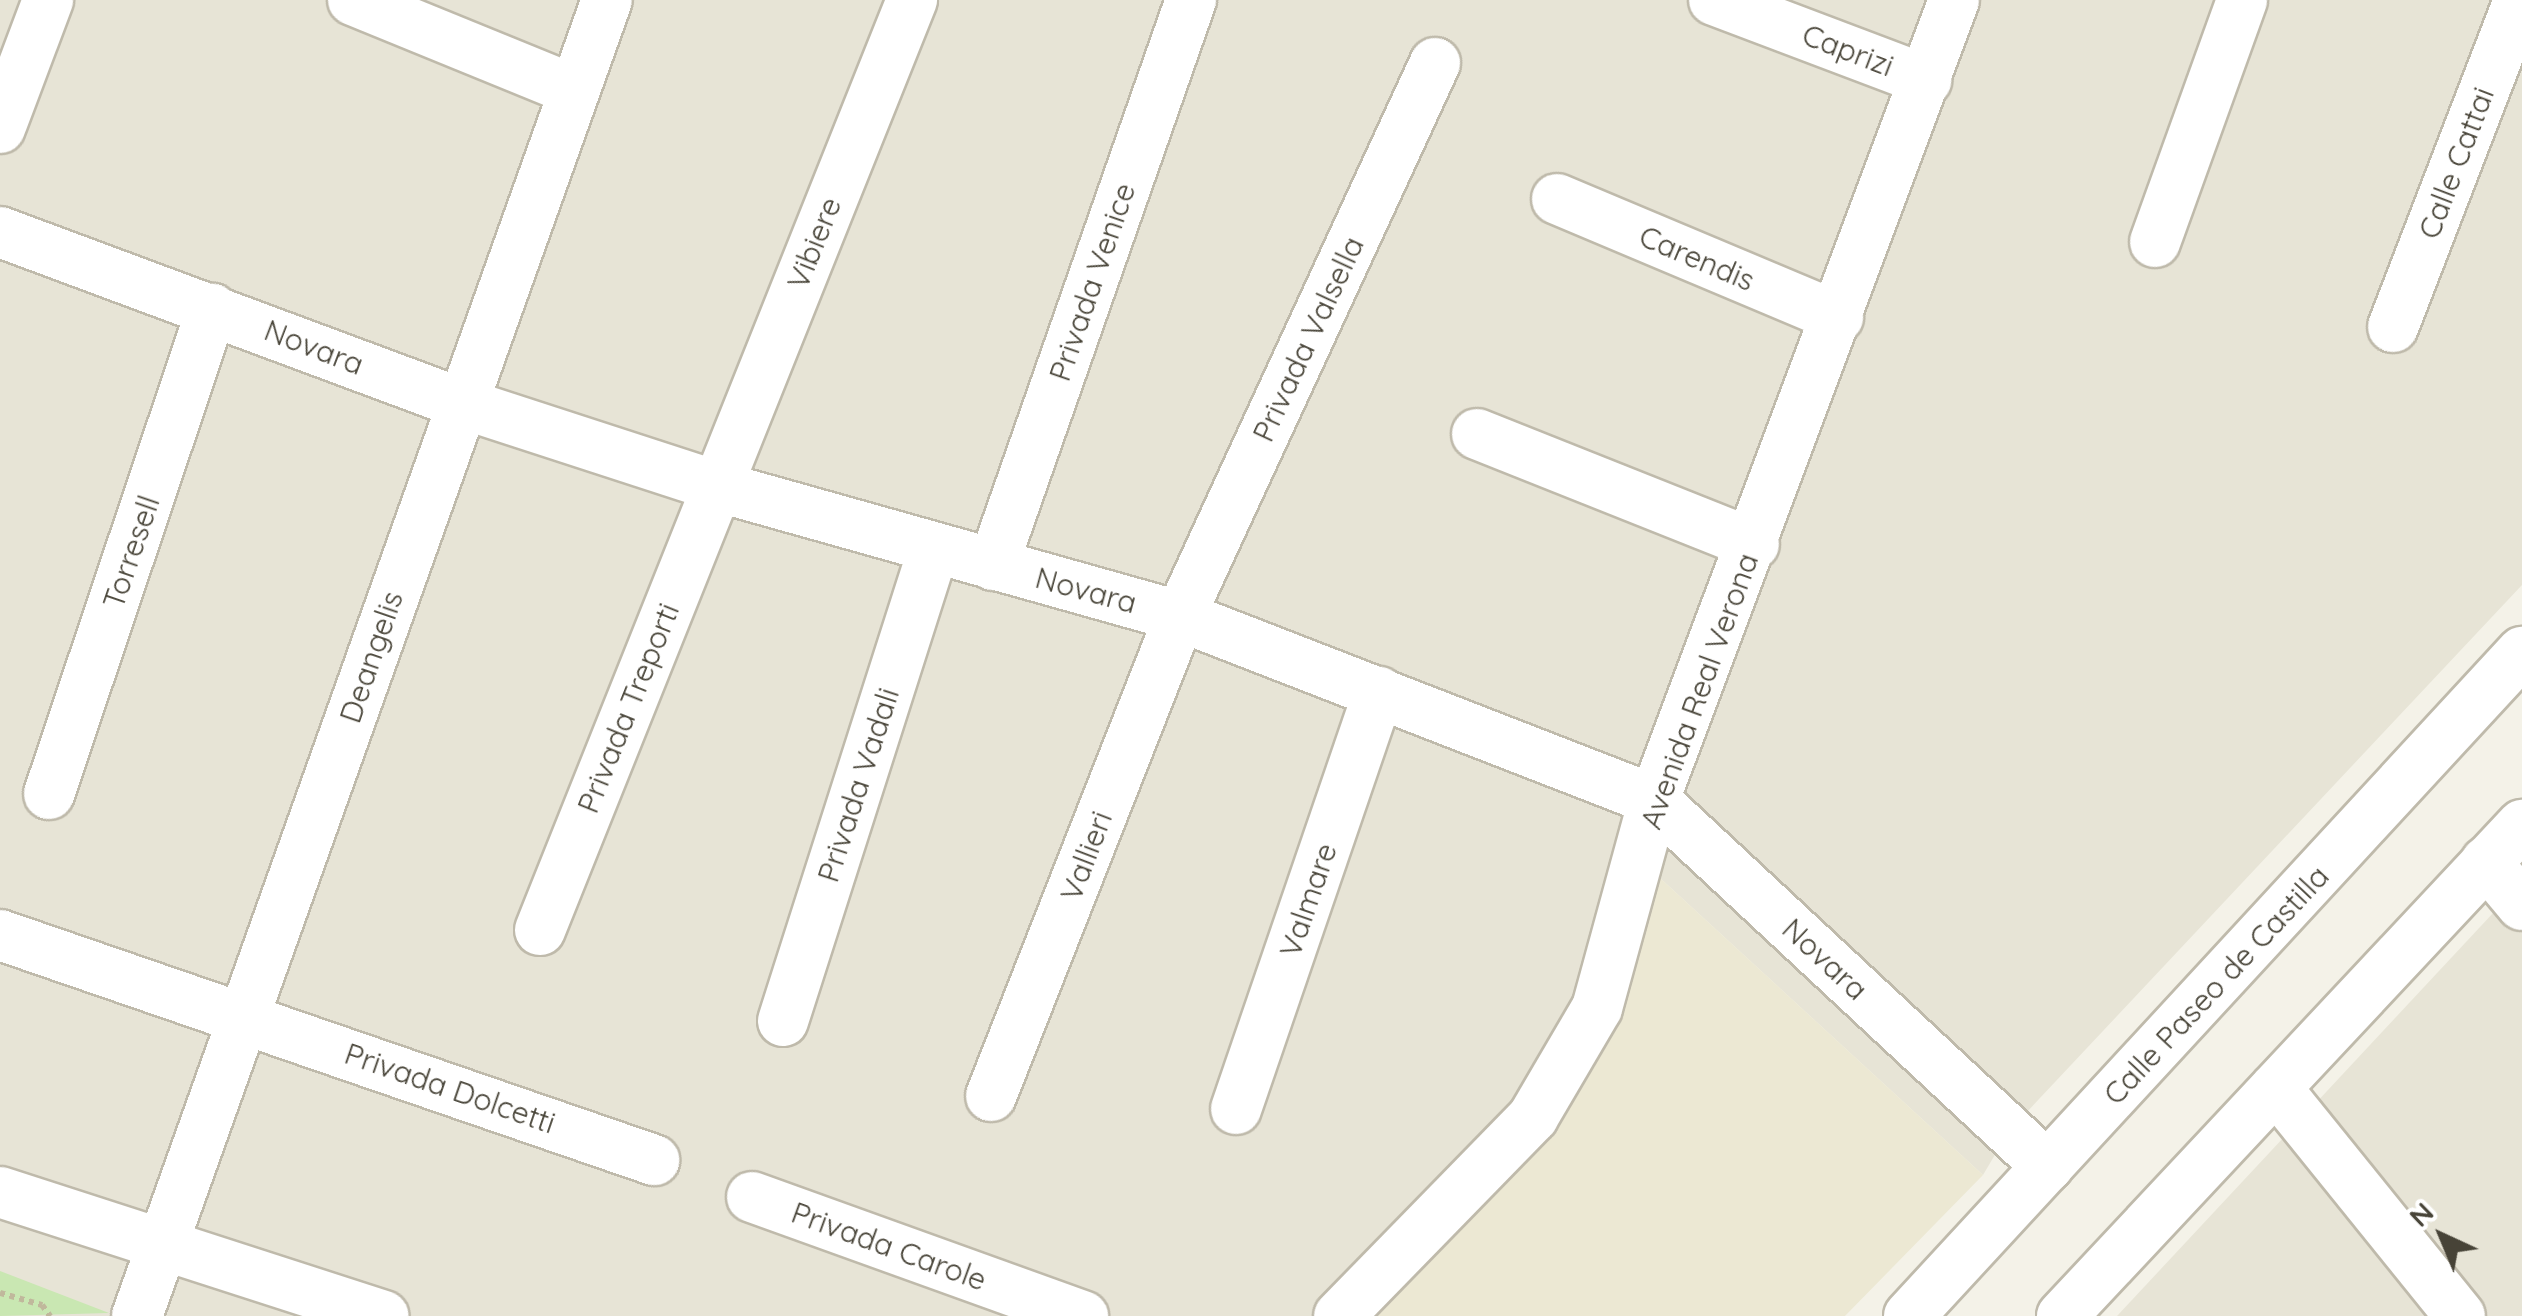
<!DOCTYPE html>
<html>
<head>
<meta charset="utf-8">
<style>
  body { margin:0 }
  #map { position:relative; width:2522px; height:1316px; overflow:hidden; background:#f4f2e8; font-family:Quicksand,sans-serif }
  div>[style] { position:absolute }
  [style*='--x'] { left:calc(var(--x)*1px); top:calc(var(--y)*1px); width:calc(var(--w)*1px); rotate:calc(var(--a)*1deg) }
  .residential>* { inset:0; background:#e7e4d6 }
  .education>* { inset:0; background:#ece8d3 }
  .green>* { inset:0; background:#c9e7b2 }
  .path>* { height:6px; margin-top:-3px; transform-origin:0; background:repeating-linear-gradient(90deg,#c0b89c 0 5px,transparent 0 10px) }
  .roads { filter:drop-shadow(2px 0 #bfbaab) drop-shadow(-2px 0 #bfbaab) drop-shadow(0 2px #bfbaab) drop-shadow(0 -2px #bfbaab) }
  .minor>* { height:50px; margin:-25px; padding:0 25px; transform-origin:25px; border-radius:25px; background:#fff }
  span { translate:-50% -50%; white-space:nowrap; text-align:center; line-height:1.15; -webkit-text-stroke:8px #fff; paint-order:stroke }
  .street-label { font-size:30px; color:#474337 }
  .north { position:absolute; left:2392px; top:1186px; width:100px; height:100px; -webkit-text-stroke:8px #fff; paint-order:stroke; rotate:316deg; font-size:28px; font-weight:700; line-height:40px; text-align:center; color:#474337 }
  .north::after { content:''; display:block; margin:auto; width:35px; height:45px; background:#474337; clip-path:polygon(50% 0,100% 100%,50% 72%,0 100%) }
</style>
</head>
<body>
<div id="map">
  <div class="residential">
    <div style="clip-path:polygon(0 0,2522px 0,2522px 585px,2009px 1131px,1983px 1175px,1648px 867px,1610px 1016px,1363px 1316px,0 1316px)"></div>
    <div style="clip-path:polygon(2522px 882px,2522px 1316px,2117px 1316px)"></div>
  </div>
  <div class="education">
    <div style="clip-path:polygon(1648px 867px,1983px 1175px,1845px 1316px,1363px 1316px,1541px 1131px)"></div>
  </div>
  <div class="green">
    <div style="clip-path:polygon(0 1271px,109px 1313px,0 1316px)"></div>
  </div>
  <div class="path">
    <div style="--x:0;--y:1293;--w:44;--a:15.9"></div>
    <div style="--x:42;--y:1305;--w:14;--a:54"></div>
  </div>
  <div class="roads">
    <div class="minor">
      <div style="--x:353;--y:0;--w:239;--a:22.2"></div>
      <div style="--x:1714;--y:0;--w:227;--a:20.7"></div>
      <div style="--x:0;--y:128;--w:137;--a:-69.4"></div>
      <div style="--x:1557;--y:199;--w:305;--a:22.8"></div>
      <div style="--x:0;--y:232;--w:489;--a:20.4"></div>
      <div style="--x:458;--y:402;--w:271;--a:18"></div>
      <div style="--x:716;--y:486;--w:482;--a:15.7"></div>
      <div style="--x:1180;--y:616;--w:508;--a:21.22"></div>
      <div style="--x:1654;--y:800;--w:538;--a:42.97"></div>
      <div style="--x:2155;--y:242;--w:257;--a:-70.2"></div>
      <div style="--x:2393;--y:327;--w:350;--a:-68.9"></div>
      <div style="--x:1477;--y:434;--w:298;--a:21.7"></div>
      <div style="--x:993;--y:565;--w:599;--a:-70.69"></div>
      <div style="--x:49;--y:794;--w:512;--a:-71.42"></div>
      <div style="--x:2486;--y:862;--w:56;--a:50.1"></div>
      <div style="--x:540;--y:930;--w:1002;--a:-68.2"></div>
      <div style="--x:0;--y:935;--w:692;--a:18.99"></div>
      <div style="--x:783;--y:1021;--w:494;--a:-72.3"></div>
      <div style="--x:2276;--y:1088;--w:293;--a:51.1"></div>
      <div style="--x:991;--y:1096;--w:516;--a:-68.51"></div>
      <div style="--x:1180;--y:616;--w:609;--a:-65.24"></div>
      <div style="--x:1236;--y:1109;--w:441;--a:-71.1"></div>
      <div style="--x:0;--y:1192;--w:403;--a:17.9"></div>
      <div style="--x:752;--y:1197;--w:352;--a:19.8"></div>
      <div style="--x:137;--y:1316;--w:1397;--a:-70.35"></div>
      <div style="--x:1339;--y:1316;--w:278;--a:-45.7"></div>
      <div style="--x:1533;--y:1117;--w:126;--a:-59.6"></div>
      <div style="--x:1597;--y:1008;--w:216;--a:-74.7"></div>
      <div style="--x:1654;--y:800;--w:854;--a:-69.44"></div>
      <div style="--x:1909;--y:1316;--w:904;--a:-47.29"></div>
      <div style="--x:2062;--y:1316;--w:673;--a:-46.87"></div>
    </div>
  </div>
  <div class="street-label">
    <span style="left:1848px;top:50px;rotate:21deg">Caprizi</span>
    <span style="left:2456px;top:163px;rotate:-69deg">Calle Cattai</span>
    <span style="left:814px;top:243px;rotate:-68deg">Vibiere</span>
    <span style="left:1697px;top:258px;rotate:23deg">Carendis</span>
    <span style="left:1092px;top:282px;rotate:-71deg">Privada Venice</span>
    <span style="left:1308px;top:339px;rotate:-65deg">Privada Valsella</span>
    <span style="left:314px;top:347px;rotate:21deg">Novara</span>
    <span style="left:131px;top:552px;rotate:-71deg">Torresell</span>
    <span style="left:1086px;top:590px;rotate:15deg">Novara</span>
    <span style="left:371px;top:657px;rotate:-71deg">Deangelis</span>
    <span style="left:1699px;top:691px;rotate:-70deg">Avenida Real Verona</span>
    <span style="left:628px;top:708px;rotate:-68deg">Privada Treporti</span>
    <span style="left:858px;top:785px;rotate:-72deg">Privada Vadali</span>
    <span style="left:1086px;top:856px;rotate:-69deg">Vallieri</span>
    <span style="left:1308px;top:900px;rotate:-71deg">Valmare</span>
    <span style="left:1825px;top:959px;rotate:43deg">Novara</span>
    <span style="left:2216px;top:985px;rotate:-47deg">Calle Paseo de Castilla</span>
    <span style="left:450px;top:1088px;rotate:19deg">Privada Dolcetti</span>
    <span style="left:889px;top:1246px;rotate:20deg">Privada Carole</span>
  </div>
  <div class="north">N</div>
</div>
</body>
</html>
